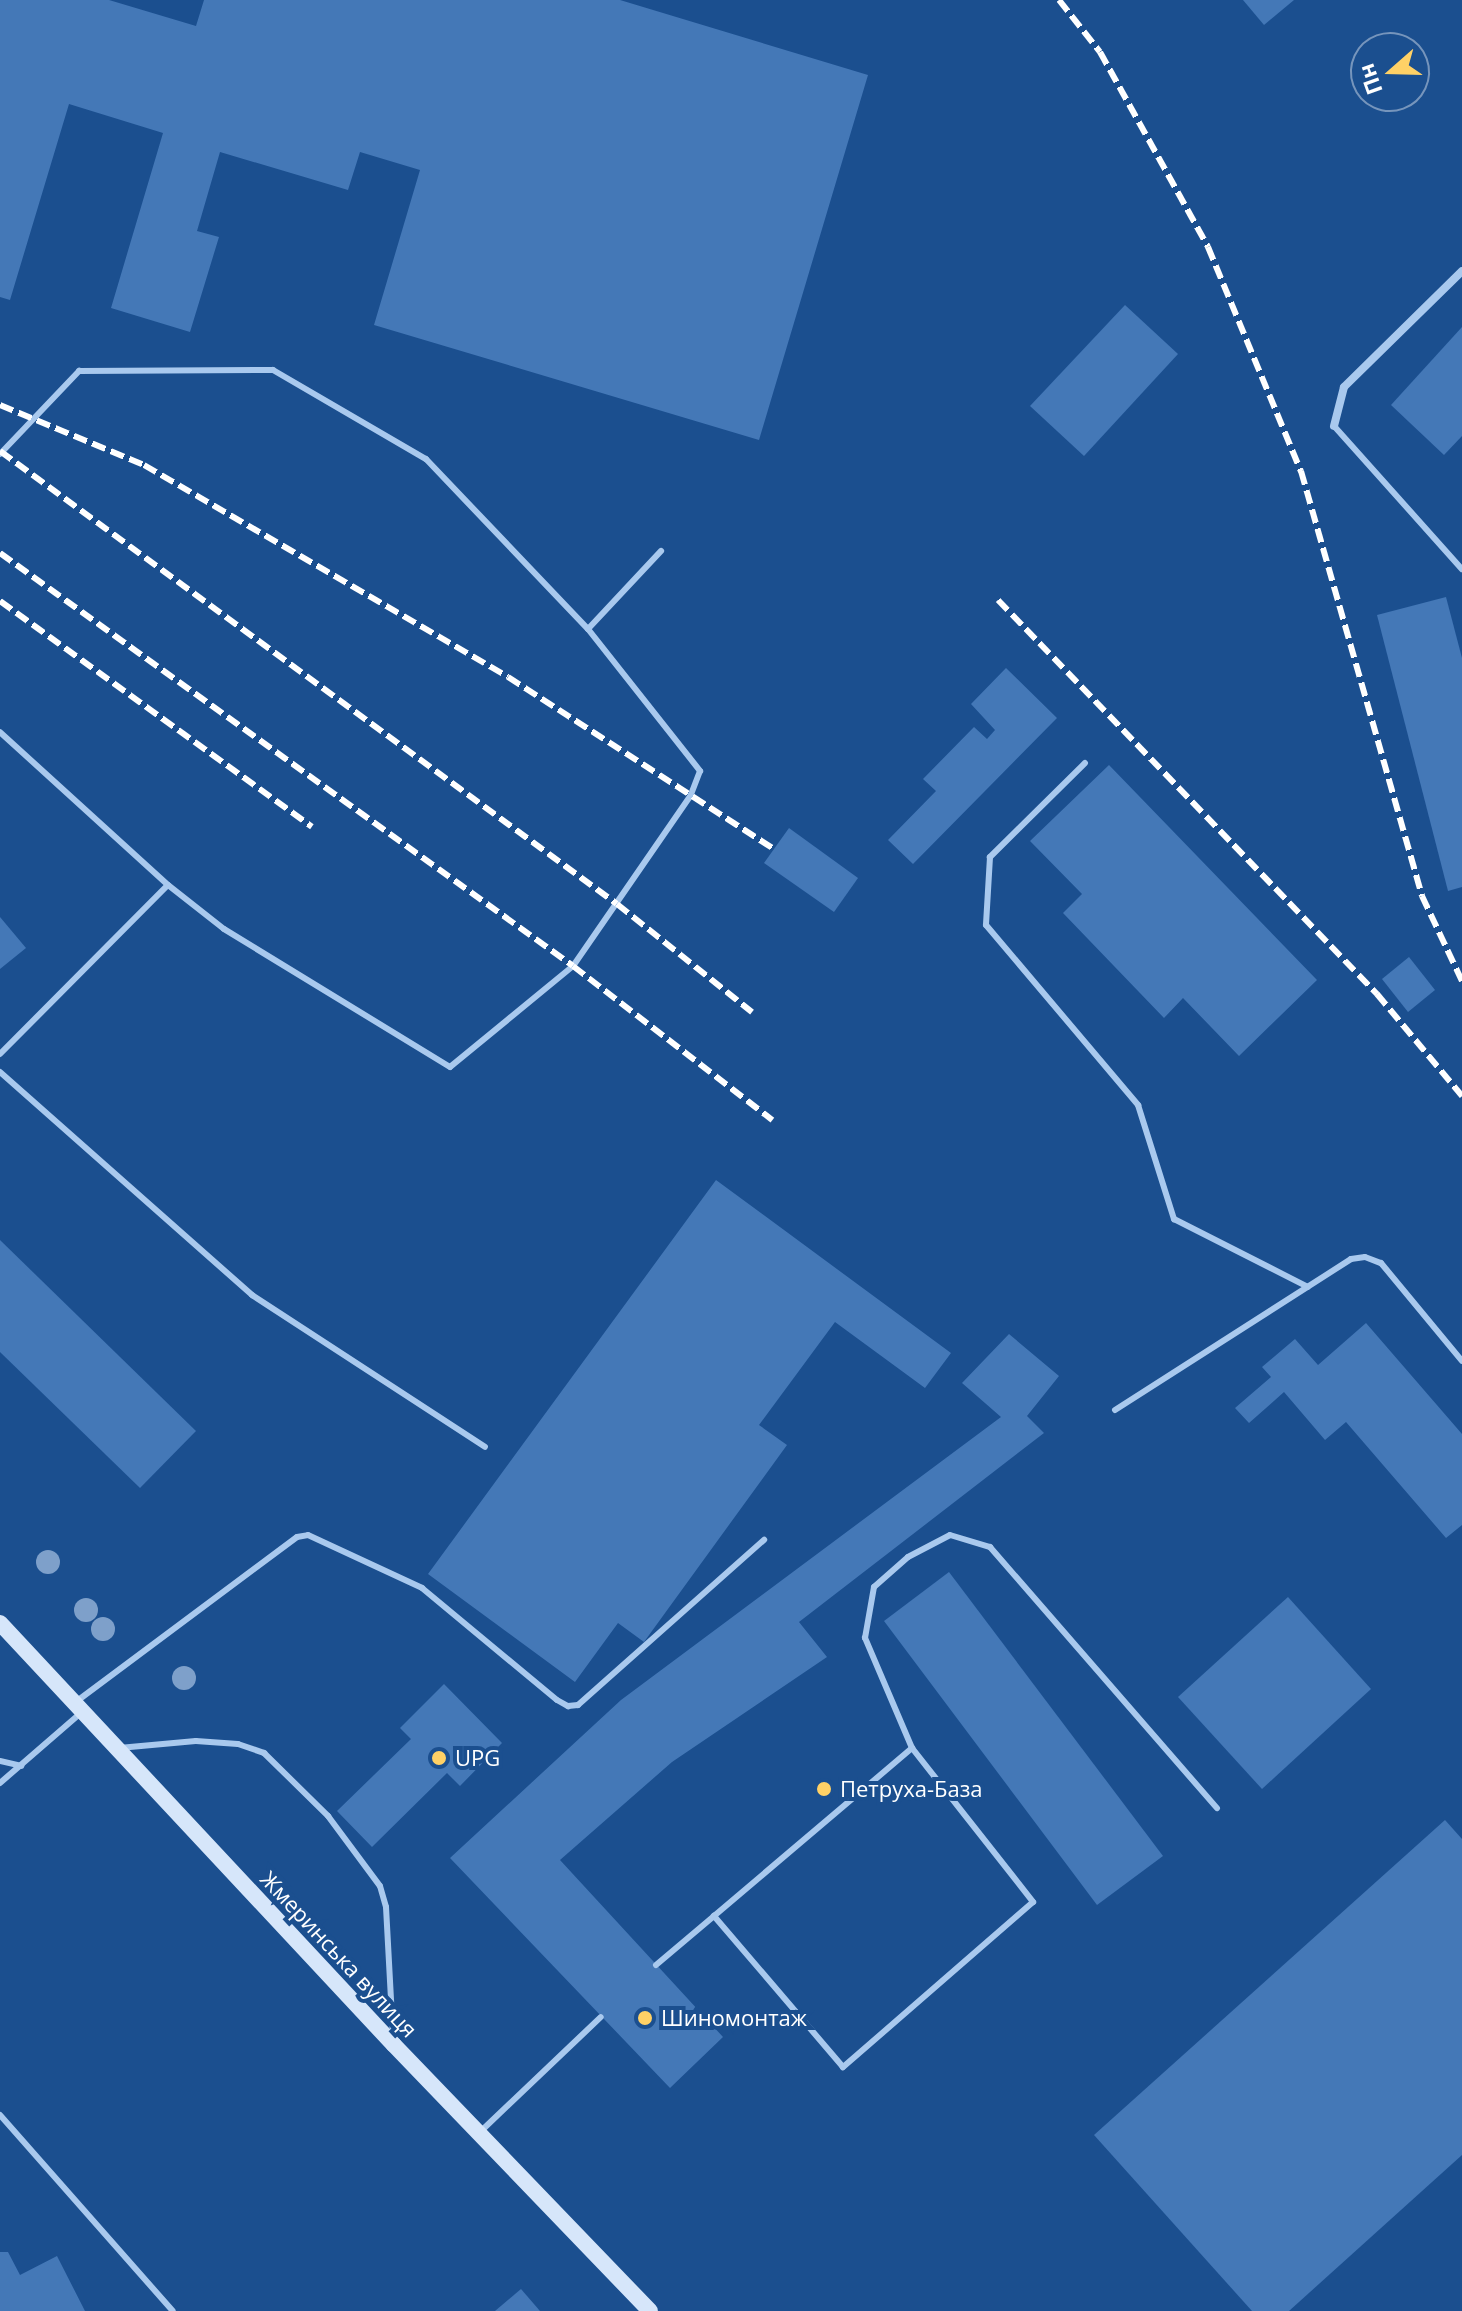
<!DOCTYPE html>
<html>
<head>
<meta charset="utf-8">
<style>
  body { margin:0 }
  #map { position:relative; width:1462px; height:2311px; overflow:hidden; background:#1b4f8f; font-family:"Open Sans",sans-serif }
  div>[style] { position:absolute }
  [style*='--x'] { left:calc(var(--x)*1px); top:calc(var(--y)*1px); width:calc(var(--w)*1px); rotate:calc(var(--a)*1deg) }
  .building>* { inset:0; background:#4478b7 }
  .lane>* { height:6px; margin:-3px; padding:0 3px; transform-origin:3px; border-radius:3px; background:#a9c9ee }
  .street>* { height:8px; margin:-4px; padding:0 4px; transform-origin:4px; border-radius:4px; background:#a9c9ee }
  .secondary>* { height:16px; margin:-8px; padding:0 8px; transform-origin:8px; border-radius:8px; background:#d6e6fa }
  .rail>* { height:6px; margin-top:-3px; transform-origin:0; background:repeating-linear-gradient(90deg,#fff 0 14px,transparent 0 20px) }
  .trees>* { width:24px; height:24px; margin:-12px; border-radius:50%; background:#7ea0ca }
  .dots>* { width:22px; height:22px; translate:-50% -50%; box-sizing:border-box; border:4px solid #1b4f8f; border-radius:50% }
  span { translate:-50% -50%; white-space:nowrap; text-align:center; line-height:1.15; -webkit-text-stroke:8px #1b4f8f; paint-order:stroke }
  .poi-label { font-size:22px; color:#fff }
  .left { translate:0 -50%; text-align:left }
  .street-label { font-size:22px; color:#fff }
  .north { position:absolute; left:1350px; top:32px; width:80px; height:80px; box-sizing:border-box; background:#1b4f8f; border:2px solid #7695bc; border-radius:50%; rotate:250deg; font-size:22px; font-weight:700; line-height:32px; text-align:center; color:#fff }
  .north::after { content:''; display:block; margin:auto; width:28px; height:36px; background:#ffd166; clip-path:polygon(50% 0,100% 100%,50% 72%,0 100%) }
</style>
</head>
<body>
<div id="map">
  <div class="building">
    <div style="clip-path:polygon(0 0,109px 0,196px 26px,204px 0,620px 0,868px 75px,759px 440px,374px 325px,420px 170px,360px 152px,348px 190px,220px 152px,197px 231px,219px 237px,190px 332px,111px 308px,163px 133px,69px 104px,10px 300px,0 297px)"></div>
    <div style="clip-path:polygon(1243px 0,1294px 0,1264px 25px)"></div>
    <div style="clip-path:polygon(1125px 305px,1178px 354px,1084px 456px,1030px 406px)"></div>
    <div style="clip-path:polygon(1462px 327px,1462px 436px,1444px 455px,1391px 405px)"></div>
    <div style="clip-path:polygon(1446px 597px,1462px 658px,1462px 887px,1448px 891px,1377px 615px)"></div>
    <div style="clip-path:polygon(1006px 668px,1057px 718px,913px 864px,888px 840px,936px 791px,923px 779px,974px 727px,987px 739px,995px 730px,971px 704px)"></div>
    <div style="clip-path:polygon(1109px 765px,1317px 980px,1239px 1056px,1183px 998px,1164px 1018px,1063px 913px,1082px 894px,1030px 841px)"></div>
    <div style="clip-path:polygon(789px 828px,858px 878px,834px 912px,764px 863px)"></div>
    <div style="clip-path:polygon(0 917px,26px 948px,0 969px)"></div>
    <div style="clip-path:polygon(1409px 957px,1435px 990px,1408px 1012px,1382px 979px)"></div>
    <div style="clip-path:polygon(716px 1180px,951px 1353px,925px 1388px,835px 1322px,759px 1425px,787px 1445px,644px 1642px,618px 1623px,575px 1682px,428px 1574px)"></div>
    <div style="clip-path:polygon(0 1240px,196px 1431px,140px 1488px,0 1352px)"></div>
    <div style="clip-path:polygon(1366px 1323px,1462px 1434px,1462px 1525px,1446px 1538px,1346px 1422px,1325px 1440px,1284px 1392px,1249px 1423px,1235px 1408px,1271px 1377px,1262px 1367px,1295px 1339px,1318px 1365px)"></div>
    <div style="clip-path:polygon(1009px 1334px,1059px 1376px,1027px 1416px,1044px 1433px,799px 1622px,827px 1657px,672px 1762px,560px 1860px,723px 2037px,670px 2088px,450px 1858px,621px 1700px,1001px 1417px,962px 1383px)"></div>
    <div style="clip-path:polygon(949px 1572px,1163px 1856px,1097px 1905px,884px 1621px)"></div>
    <div style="clip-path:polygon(1288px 1597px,1371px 1689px,1262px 1789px,1178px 1697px)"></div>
    <div style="clip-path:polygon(444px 1684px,502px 1743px,460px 1786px,447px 1773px,372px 1847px,337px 1811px,411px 1739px,400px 1728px)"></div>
    <div style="clip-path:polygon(1445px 1820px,1462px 1839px,1462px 2155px,1289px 2311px,1252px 2311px,1094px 2135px)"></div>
    <div style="clip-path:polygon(0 2252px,8px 2252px,20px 2275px,57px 2256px,85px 2311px,0 2311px)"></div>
    <div style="clip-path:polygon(521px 2289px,540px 2311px,495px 2311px)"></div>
  </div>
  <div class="lane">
    <div style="--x:1334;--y:426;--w:192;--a:48.2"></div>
    <div style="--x:0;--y:454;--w:115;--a:-46.4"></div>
    <div style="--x:79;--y:371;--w:194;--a:-0.3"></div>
    <div style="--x:273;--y:370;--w:177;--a:30.2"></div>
    <div style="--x:426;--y:459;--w:235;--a:46.4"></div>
    <div style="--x:588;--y:629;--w:181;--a:51.7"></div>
    <div style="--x:700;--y:771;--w:26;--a:111"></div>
    <div style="--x:691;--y:795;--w:208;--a:124.6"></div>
    <div style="--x:573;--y:966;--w:159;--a:140.6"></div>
    <div style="--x:450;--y:1067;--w:265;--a:-148.6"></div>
    <div style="--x:224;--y:929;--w:71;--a:-141.8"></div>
    <div style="--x:168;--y:885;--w:227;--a:-137.7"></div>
    <div style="--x:588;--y:629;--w:107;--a:-46.9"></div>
    <div style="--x:1085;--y:763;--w:134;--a:135.3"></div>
    <div style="--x:990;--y:857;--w:68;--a:93.4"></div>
    <div style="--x:986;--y:925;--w:236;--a:49.8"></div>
    <div style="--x:1138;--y:1105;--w:120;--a:72.5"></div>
    <div style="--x:1174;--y:1219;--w:150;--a:26.9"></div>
    <div style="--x:0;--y:1054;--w:238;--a:-45.2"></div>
    <div style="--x:0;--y:1072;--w:337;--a:41.5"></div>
    <div style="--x:252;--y:1295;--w:278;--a:33.1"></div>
    <div style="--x:1115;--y:1410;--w:280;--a:-32.6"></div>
    <div style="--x:1351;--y:1259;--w:14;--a:-8"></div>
    <div style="--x:1365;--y:1257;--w:17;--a:21"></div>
    <div style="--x:1381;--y:1263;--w:127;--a:50.4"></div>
    <div style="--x:77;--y:1701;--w:274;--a:-36.7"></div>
    <div style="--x:297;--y:1537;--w:11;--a:-10"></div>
    <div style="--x:308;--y:1535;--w:126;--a:24.9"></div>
    <div style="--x:422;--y:1588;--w:175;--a:39.7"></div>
    <div style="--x:557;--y:1700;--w:13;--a:29"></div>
    <div style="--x:568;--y:1706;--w:10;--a:-6"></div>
    <div style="--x:578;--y:1705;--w:249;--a:-41.6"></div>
    <div style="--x:119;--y:1748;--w:77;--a:-5.2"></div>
    <div style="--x:196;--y:1741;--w:42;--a:4.1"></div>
    <div style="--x:238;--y:1744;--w:28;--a:19"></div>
    <div style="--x:264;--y:1753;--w:90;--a:44.5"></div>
    <div style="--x:328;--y:1816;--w:87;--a:53.4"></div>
    <div style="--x:380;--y:1886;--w:22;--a:74"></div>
    <div style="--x:386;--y:1907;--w:131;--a:86.9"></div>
    <div style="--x:912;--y:1748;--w:120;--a:-113.1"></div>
    <div style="--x:865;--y:1638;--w:52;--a:-80"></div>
    <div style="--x:874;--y:1587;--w:45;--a:-41.4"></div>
    <div style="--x:908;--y:1557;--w:47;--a:-27.6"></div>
    <div style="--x:950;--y:1535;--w:42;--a:16.7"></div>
    <div style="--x:990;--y:1547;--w:346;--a:49"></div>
    <div style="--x:0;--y:1761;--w:22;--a:13"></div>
    <div style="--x:0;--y:1783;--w:108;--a:-40.9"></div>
    <div style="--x:656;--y:1965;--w:76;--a:-40.2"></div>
    <div style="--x:714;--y:1916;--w:260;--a:-40.3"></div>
    <div style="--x:912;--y:1748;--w:196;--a:51.8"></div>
    <div style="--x:1033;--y:1902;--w:252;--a:139"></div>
    <div style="--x:843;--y:2067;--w:199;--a:-130.5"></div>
    <div style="--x:0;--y:2115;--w:261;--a:48.6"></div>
    <div style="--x:479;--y:2133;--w:168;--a:-43.6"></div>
  </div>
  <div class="street">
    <div style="--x:1334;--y:426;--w:40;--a:-75.6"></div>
    <div style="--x:1344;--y:387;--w:165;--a:-44.5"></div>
  </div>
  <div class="secondary">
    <div style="--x:0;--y:1623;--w:577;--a:46.97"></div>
    <div style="--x:394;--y:2045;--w:369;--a:46.1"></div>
  </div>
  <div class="rail">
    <div style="--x:1059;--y:0;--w:66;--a:51.7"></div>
    <div style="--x:1100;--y:52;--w:223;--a:61"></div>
    <div style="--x:1208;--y:247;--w:243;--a:67.5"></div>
    <div style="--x:1301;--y:471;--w:442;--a:74.1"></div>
    <div style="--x:1422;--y:896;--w:94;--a:64.8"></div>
    <div style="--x:0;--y:405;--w:156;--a:22.6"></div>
    <div style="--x:144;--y:465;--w:421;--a:30.2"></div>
    <div style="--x:508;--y:677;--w:315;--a:32.9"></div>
    <div style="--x:0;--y:451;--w:765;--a:36.29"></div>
    <div style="--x:617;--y:904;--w:173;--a:38.7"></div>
    <div style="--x:0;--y:553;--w:706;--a:35.78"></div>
    <div style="--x:573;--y:966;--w:252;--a:37.7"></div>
    <div style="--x:998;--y:600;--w:547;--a:46.11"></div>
    <div style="--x:1377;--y:994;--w:133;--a:50.2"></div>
    <div style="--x:0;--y:601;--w:385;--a:35.9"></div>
  </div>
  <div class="trees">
    <div style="left:48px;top:1562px"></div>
    <div style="left:86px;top:1610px"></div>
    <div style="left:103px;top:1629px"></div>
    <div style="left:184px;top:1678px"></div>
  </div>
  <div class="dots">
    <div style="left:439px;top:1758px;background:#ffd166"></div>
    <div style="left:824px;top:1789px;background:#ffd166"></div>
    <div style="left:645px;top:2018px;background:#ffd166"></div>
  </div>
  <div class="poi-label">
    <span class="left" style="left:455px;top:1758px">UPG</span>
    <span class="left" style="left:840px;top:1789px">Петруха-База</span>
    <span class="left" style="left:661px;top:2018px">Шиномонтаж</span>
  </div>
  <div class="street-label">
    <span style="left:339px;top:1954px;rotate:47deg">Жмеринська вулиця</span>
  </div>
  <div class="north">Пн</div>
</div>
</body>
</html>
